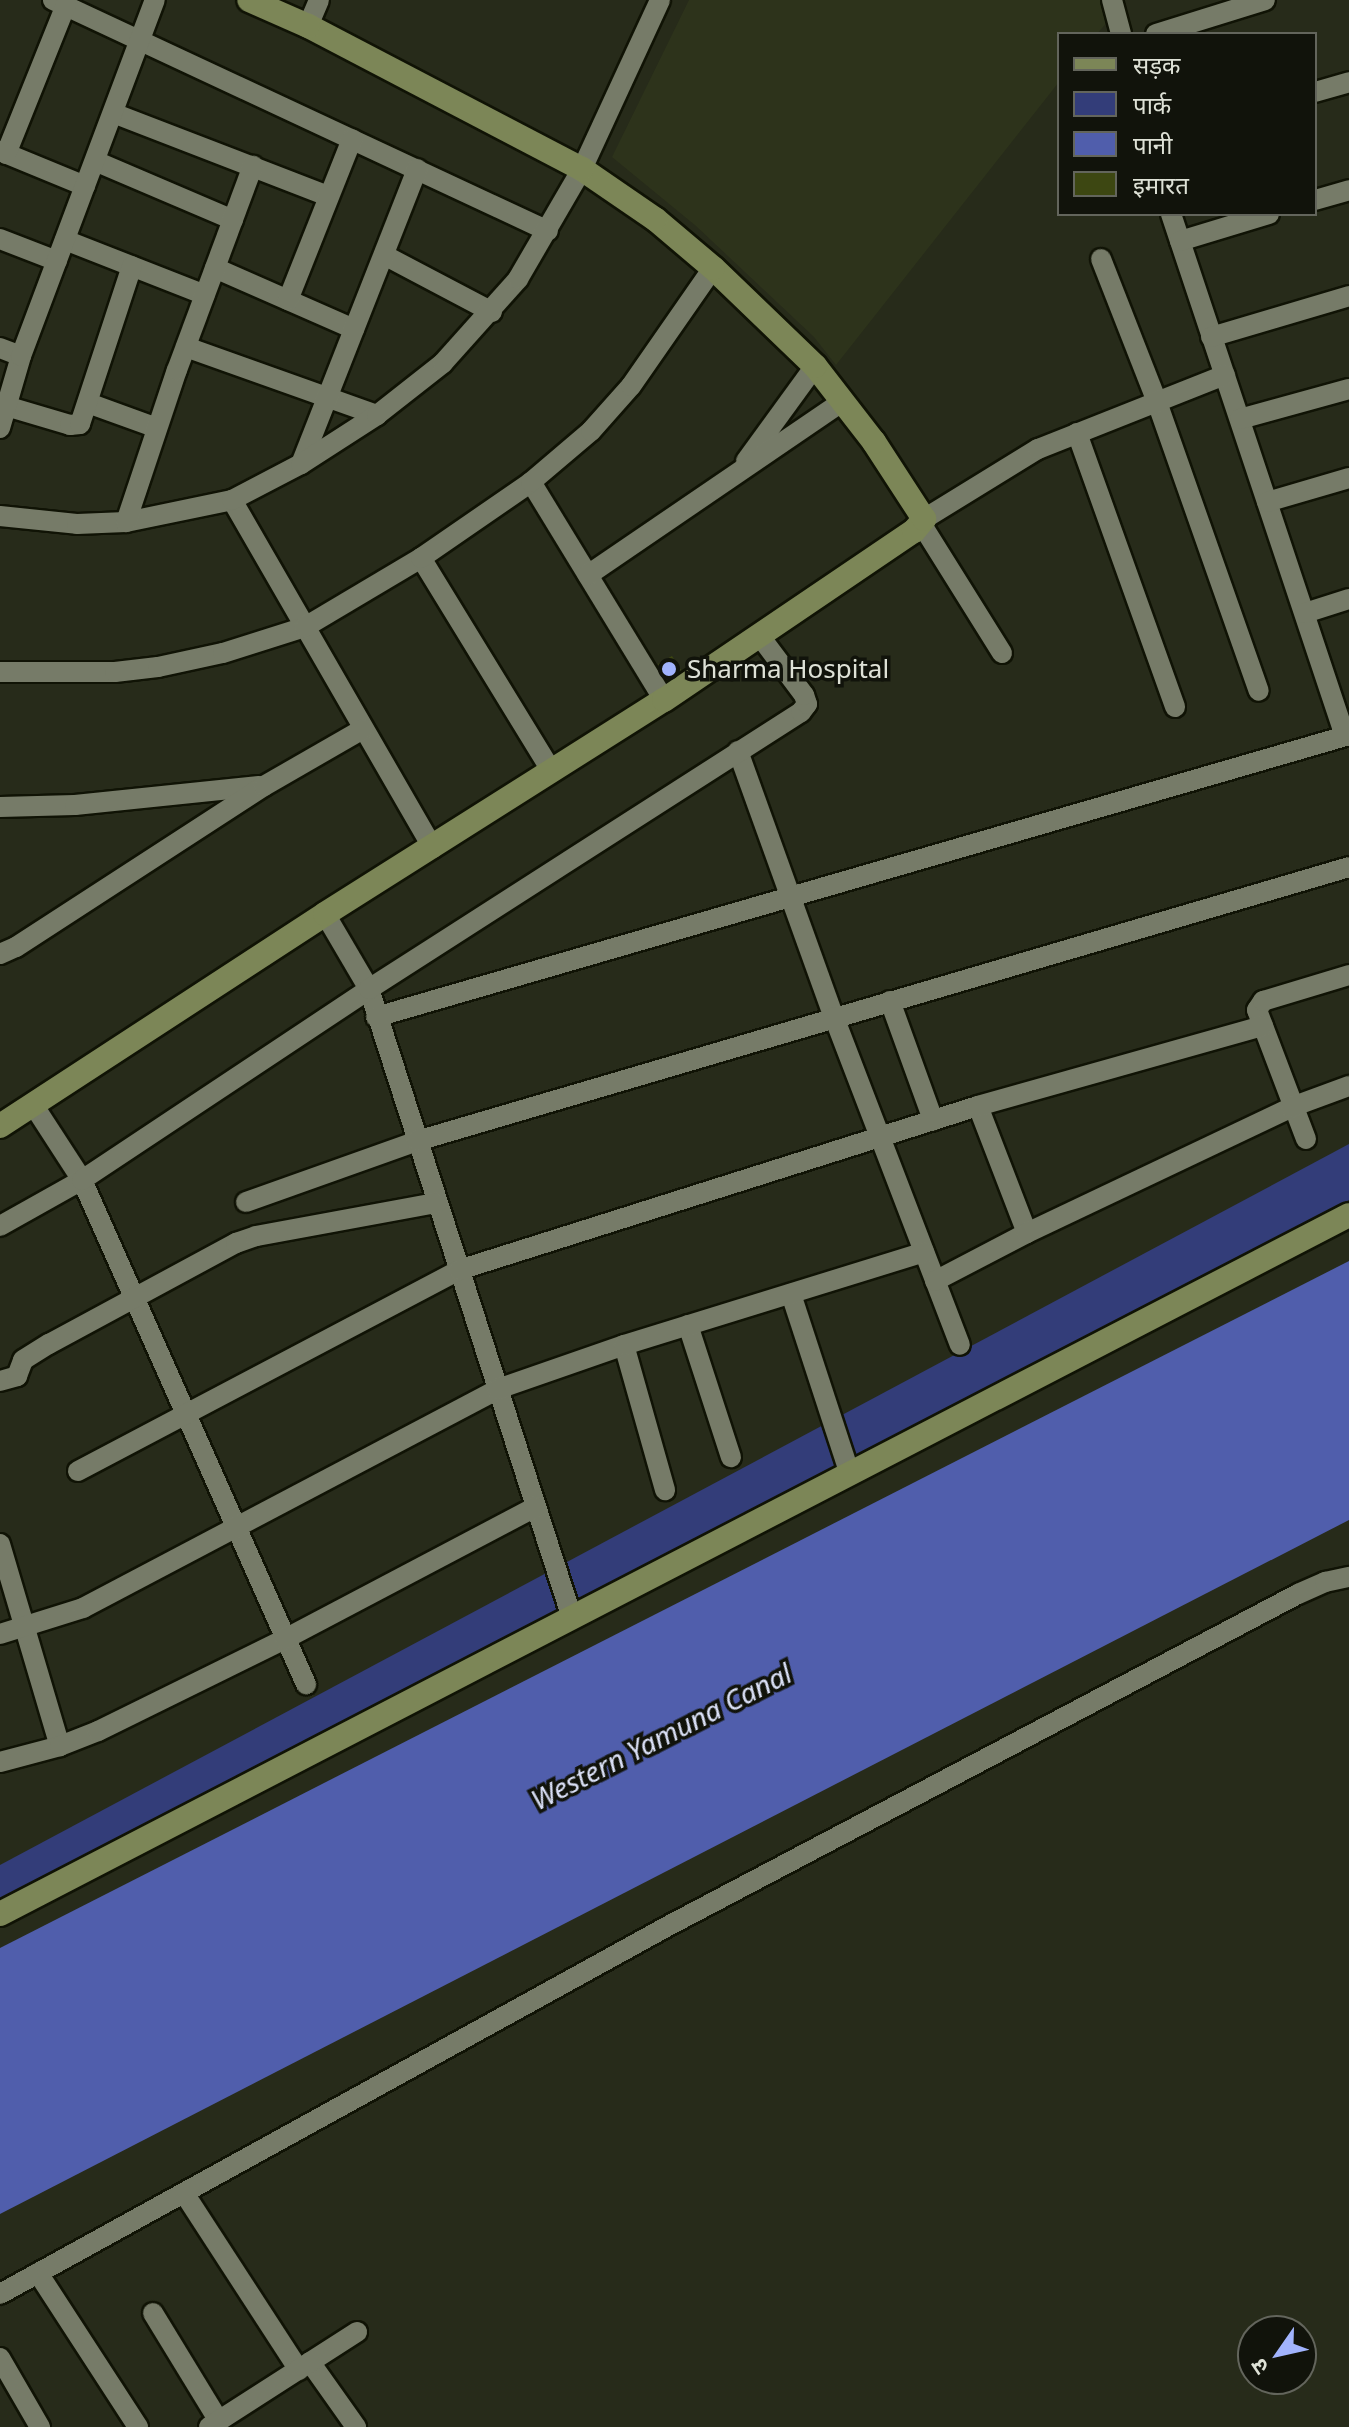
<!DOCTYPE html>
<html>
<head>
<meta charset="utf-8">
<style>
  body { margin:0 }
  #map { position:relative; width:1349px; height:2427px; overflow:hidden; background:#272b1a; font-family:"Noto Sans","Noto Sans Devanagari",sans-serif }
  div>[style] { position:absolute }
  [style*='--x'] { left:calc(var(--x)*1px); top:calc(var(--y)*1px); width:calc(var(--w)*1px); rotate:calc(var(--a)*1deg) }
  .built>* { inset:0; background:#2d331b }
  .green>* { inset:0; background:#333d79 }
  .water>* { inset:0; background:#505eac }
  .building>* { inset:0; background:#3d4712 }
  .roads { filter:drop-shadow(2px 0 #101305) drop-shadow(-2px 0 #101305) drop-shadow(0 2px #101305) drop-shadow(0 -2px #101305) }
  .street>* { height:20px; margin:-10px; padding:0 10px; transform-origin:10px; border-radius:10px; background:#767b68 }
  .secondary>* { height:24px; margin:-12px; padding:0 12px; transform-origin:12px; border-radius:12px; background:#7c8657 }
  .dots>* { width:22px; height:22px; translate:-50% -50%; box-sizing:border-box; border:4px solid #11130b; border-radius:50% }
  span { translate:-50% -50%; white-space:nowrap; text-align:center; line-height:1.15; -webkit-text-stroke:7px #11130b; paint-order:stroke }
  .poi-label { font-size:26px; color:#dee1d6 }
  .left { translate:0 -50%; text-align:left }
  .water-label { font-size:28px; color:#dbe1f7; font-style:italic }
  .legend { position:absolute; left:1057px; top:32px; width:260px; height:184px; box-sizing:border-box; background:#11130b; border:2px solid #63655c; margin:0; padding:10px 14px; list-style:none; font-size:24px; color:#dee1d6 }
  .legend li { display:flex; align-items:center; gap:16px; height:40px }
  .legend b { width:40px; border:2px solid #63655c }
  .north { position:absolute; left:1237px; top:2315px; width:80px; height:80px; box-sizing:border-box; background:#11130b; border:2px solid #63655c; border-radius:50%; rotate:236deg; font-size:22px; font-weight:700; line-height:32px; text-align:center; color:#dee1d6 }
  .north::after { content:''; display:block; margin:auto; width:28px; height:36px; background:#a1b3fd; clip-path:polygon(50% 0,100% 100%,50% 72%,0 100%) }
</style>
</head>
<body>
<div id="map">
  <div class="built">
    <div style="clip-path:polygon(689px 0,1102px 0,1108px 21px,1097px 34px,1059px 34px,1059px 82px,836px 365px,814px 337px,696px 226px,612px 157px)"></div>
  </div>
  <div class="green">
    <div style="clip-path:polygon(1349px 1144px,1349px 1200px,0 1900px,0 1865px)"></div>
  </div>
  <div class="water">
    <div style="clip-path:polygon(1349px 1261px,1349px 1520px,0 2214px,0 1948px)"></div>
  </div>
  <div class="building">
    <div style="clip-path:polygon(672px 656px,681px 670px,667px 680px,658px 664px)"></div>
  </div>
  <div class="roads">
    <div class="street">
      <div style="--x:53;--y:0;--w:546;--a:25.02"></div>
      <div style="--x:1112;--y:0;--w:35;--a:75"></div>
      <div style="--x:308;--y:26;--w:28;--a:-67"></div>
      <div style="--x:1156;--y:34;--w:114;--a:-17.3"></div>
      <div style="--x:1315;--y:92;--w:35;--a:-16"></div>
      <div style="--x:113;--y:113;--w:230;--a:21.1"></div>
      <div style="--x:0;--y:151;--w:92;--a:22.4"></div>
      <div style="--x:6;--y:154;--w:161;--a:-68.1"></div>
      <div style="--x:95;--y:161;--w:150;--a:23.1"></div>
      <div style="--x:1315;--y:200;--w:35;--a:-16"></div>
      <div style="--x:1171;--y:214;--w:550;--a:71.57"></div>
      <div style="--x:0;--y:239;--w:61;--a:21.1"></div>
      <div style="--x:65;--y:240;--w:150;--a:21.4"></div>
      <div style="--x:1180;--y:241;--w:93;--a:-16.9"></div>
      <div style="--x:384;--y:255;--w:122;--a:27.8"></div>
      <div style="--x:1101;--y:259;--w:154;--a:68.6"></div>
      <div style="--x:1157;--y:402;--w:306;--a:70.6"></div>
      <div style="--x:215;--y:268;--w:152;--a:23.7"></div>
      <div style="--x:288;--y:300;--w:173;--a:-68.3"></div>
      <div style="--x:1211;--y:337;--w:144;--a:-16.5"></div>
      <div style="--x:186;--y:347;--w:203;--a:19.6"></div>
      <div style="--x:0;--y:348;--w:22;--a:21"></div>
      <div style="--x:88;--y:403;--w:73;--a:19.9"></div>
      <div style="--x:6;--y:406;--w:67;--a:16.5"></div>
      <div style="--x:70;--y:425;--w:10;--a:-6"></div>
      <div style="--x:80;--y:424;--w:166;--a:-71.8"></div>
      <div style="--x:1240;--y:419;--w:113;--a:-15.4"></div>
      <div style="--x:0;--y:428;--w:75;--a:-73.7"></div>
      <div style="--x:21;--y:356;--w:380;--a:-69.4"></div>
      <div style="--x:1077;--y:433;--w:291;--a:70.3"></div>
      <div style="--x:746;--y:461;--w:117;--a:-54"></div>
      <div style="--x:301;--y:464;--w:317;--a:-68.5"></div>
      <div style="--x:531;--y:482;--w:255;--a:58.6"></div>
      <div style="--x:232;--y:500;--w:402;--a:60"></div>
      <div style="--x:1267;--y:502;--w:85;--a:-16.3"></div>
      <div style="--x:0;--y:516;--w:77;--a:5.9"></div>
      <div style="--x:77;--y:524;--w:49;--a:-2.3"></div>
      <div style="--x:126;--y:522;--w:108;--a:-11.7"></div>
      <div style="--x:232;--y:500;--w:78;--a:-27.6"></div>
      <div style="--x:301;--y:464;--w:90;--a:-32.8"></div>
      <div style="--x:377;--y:415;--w:84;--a:-38.2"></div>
      <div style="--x:443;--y:363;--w:113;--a:-48.2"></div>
      <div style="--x:518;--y:279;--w:127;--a:-59.8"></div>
      <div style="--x:582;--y:169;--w:186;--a:-65.2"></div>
      <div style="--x:924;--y:519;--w:134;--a:-31.6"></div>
      <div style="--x:1038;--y:449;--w:201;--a:-21.6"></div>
      <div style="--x:126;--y:522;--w:160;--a:-71.5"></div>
      <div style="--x:177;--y:370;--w:218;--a:-69.6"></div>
      <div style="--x:922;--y:525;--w:151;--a:58"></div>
      <div style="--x:421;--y:558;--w:251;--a:58.5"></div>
      <div style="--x:588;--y:575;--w:309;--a:-34.3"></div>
      <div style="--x:1305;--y:613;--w:46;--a:-17.7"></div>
      <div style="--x:0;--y:672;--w:115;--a:0"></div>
      <div style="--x:115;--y:672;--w:43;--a:-6.6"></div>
      <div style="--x:158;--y:667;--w:66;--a:-12.2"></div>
      <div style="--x:223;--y:653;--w:86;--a:-17.6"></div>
      <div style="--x:305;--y:627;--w:135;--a:-30.7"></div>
      <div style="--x:421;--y:558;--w:134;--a:-34.6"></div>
      <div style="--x:531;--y:482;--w:79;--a:-40.4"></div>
      <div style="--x:591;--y:431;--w:60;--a:-48.4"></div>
      <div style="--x:631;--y:386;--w:144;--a:-55.2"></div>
      <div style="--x:738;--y:751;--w:283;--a:70.2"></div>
      <div style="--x:834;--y:1017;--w:351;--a:69"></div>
      <div style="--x:0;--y:807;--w:75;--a:-1.5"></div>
      <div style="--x:75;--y:805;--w:185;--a:-5.9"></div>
      <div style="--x:325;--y:914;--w:87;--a:59.6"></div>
      <div style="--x:369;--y:989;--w:661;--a:72.11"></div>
      <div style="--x:0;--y:954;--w:17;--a:-24"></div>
      <div style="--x:16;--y:947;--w:296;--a:-33"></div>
      <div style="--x:264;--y:786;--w:114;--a:-29.9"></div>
      <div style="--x:890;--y:1001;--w:127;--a:70.1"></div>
      <div style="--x:376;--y:1017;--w:1013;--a:-16.16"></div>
      <div style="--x:34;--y:1106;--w:88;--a:57"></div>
      <div style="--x:82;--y:1180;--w:552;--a:66.04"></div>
      <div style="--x:978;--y:1106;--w:136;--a:68.9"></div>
      <div style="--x:1306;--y:1139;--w:138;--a:-110.8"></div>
      <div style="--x:1257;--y:1010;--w:11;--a:-56"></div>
      <div style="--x:1263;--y:1001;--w:90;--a:-16.8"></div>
      <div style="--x:246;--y:1202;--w:182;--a:-19.6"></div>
      <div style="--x:417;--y:1141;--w:971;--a:-16.38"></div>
      <div style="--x:0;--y:1226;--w:94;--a:-29.3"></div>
      <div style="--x:82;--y:1180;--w:345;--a:-33.6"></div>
      <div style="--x:369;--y:989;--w:513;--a:-32.67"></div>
      <div style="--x:801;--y:712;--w:10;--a:-53"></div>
      <div style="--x:807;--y:704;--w:9;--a:-108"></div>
      <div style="--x:804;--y:695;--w:75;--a:-126.9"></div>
      <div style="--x:935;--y:1281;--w:104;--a:-27.6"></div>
      <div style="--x:1027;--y:1233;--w:293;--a:-25.4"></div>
      <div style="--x:1292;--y:1107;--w:61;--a:-20.2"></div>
      <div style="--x:791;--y:1294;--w:189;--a:71.9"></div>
      <div style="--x:688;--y:1325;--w:139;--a:72"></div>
      <div style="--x:624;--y:1345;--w:151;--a:74.2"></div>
      <div style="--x:0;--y:1381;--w:18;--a:-16"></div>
      <div style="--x:17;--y:1376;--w:17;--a:-69"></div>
      <div style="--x:23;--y:1360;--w:31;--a:-32"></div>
      <div style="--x:49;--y:1344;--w:213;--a:-28.4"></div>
      <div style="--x:236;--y:1243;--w:21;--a:-19"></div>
      <div style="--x:256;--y:1236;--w:183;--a:-10.4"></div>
      <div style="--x:78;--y:1471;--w:431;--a:-27.8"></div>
      <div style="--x:459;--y:1270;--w:544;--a:-17.54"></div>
      <div style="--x:978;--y:1106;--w:296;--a:-15.7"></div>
      <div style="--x:0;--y:1544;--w:211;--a:73.5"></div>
      <div style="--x:0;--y:1634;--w:87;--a:-17.4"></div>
      <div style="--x:83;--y:1608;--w:469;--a:-27.8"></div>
      <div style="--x:498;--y:1389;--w:133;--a:-19.2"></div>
      <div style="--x:624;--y:1345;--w:314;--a:-17.2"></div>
      <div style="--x:0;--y:1762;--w:62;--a:-14.9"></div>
      <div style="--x:60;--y:1746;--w:41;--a:-21.5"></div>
      <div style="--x:98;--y:1731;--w:208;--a:-26.2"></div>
      <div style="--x:285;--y:1639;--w:283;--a:-27.8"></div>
      <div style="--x:184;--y:2193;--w:211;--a:57"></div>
      <div style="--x:38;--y:2273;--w:184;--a:57"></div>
      <div style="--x:0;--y:2294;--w:763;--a:-28.85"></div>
      <div style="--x:668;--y:1926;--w:712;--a:-27.79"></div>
      <div style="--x:1298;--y:1594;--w:30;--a:-24"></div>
      <div style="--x:1325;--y:1582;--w:25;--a:-12"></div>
      <div style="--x:153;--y:2313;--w:127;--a:58.6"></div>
      <div style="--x:0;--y:2358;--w:80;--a:59.9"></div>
      <div style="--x:310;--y:2362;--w:80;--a:54.7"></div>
      <div style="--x:209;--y:2427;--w:176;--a:-32.7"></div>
    </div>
    <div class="secondary">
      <div style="--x:0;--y:1126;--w:388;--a:-33.1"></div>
      <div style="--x:325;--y:914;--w:401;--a:-32.3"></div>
      <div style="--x:664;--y:700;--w:302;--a:-34.1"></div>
      <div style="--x:914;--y:531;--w:16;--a:-50"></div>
      <div style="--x:924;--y:519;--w:92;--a:-123"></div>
      <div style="--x:874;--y:442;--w:96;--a:-127.8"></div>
      <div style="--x:815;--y:366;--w:141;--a:-136.1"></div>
      <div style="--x:713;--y:268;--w:76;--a:-139.8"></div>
      <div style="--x:655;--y:219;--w:88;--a:-145.6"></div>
      <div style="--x:582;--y:169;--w:309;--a:-152.4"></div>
      <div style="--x:308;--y:26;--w:64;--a:-156.2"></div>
      <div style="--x:0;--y:1914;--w:1519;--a:-27.39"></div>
    </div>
  </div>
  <div class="dots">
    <div style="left:669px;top:669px;background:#a1b3fd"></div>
  </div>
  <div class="poi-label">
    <span class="left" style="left:687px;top:669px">Sharma Hospital</span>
  </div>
  <div class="water-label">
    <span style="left:661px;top:1736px;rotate:-27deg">Western Yamuna Canal</span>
  </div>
  <ul class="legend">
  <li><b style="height:10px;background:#7c8657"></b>सड़क</li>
  <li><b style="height:22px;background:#333d79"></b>पार्क</li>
  <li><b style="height:22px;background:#505eac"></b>पानी</li>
  <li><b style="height:22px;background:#3d4712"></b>इमारत</li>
  </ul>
  <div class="north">उ</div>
</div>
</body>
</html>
